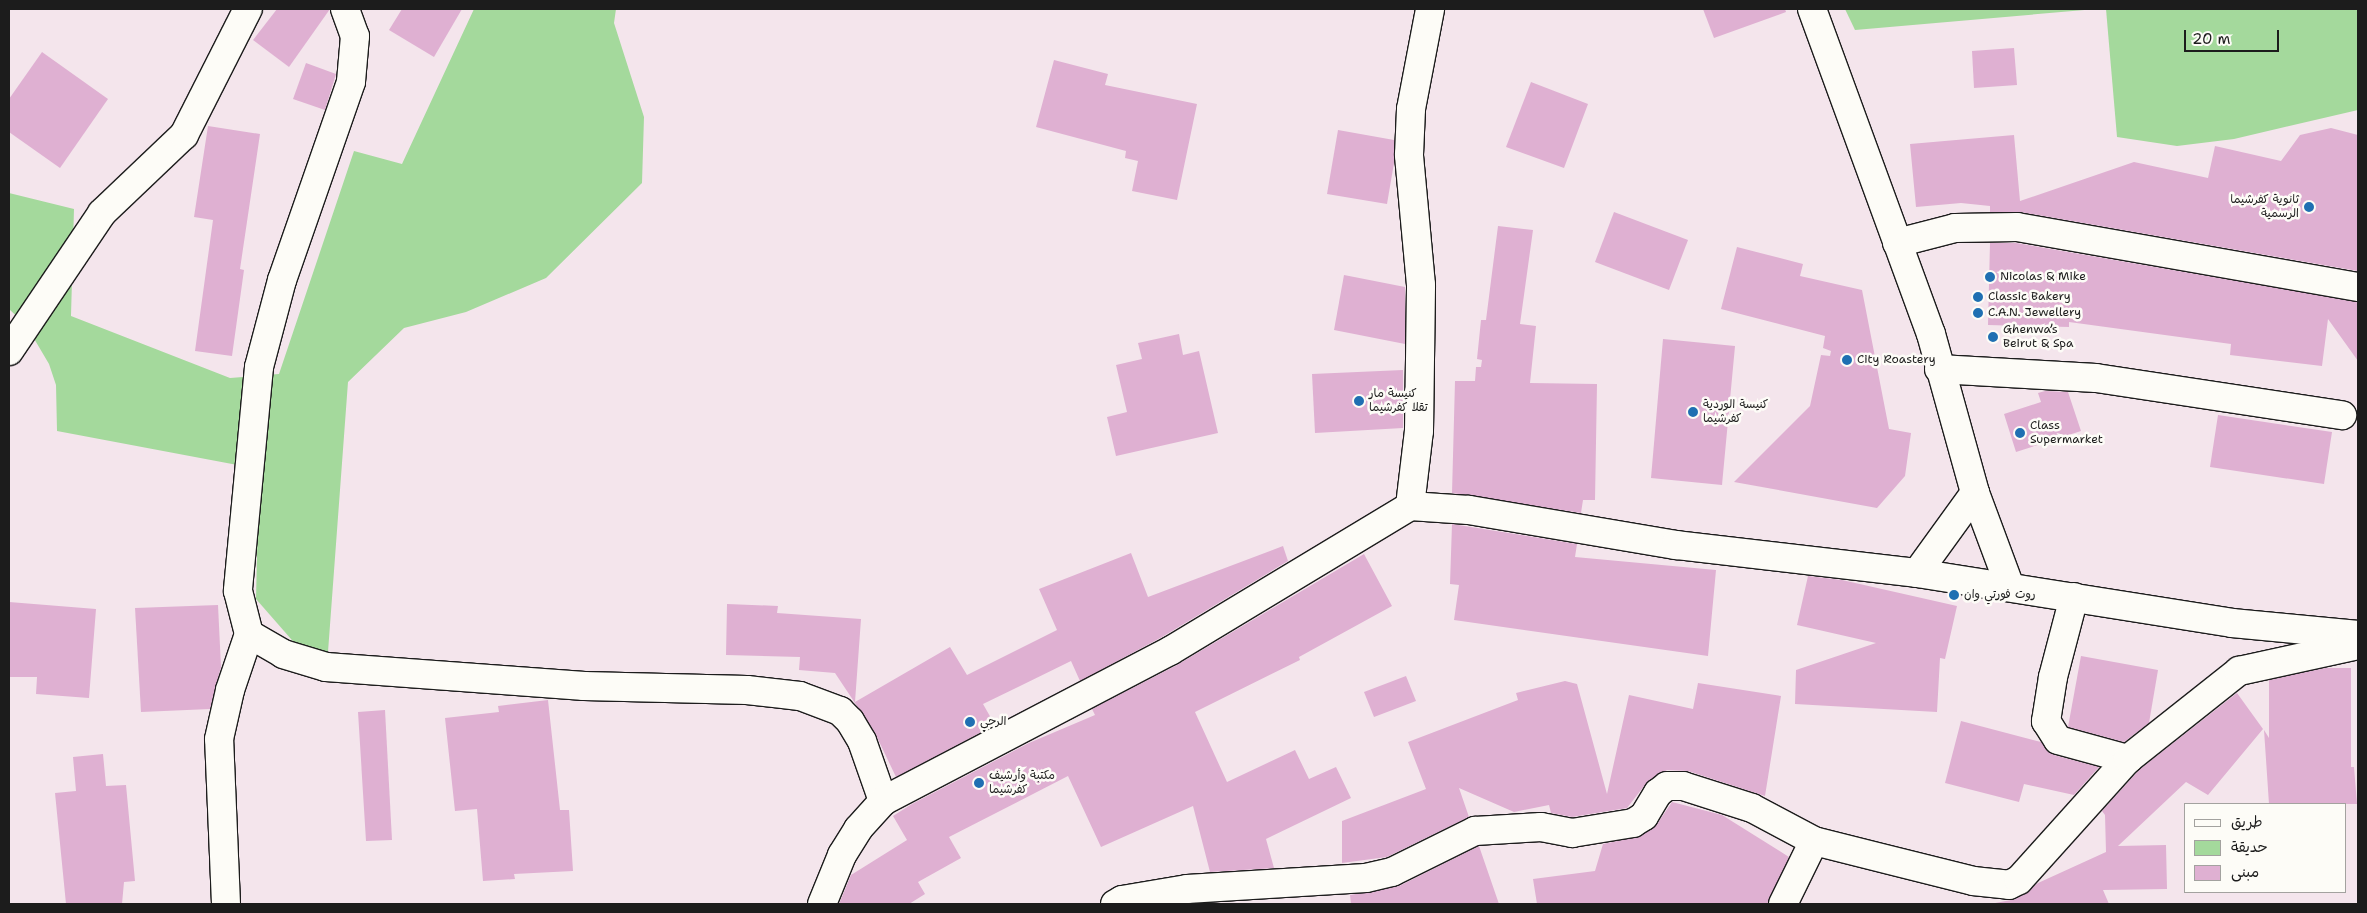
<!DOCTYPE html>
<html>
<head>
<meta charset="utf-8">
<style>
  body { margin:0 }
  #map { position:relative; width:2367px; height:913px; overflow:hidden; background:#f4e5ec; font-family:"Shantell Sans","Playpen Sans Arabic",sans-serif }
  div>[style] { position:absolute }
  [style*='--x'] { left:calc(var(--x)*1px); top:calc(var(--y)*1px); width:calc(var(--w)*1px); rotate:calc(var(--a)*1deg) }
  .green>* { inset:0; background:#a4d99c }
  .building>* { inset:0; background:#dfb0d2 }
  .roads { filter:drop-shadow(1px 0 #1c1c1c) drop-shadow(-1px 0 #1c1c1c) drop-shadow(0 1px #1c1c1c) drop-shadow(0 -1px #1c1c1c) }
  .minor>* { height:28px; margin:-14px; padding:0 14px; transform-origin:14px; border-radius:14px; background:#fdfcf7 }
  .dots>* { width:14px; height:14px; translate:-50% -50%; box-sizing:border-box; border:2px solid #fdfcf7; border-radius:50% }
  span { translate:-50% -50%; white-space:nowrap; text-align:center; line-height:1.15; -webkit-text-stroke:5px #fdfcf7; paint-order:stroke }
  .poi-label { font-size:12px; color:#1c1c1c }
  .right { translate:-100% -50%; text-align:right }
  .left { translate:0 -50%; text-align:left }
  .frame { position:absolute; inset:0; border:10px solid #1c1c1c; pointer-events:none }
  .legend { position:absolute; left:2184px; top:803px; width:162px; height:90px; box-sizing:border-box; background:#fdfcf7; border:1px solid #a3a29f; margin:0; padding:6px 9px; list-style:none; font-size:15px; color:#1c1c1c }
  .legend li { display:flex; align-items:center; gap:10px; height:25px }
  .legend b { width:25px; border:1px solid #a3a29f }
  .scale { position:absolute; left:2184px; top:30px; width:95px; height:22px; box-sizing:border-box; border:2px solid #1c1c1c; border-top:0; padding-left:6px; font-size:15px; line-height:18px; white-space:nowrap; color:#1c1c1c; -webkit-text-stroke:4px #fdfcf7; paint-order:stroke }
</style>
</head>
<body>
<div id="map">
  <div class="green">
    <div style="clip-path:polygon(474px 9px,616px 9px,614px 23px,644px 117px,642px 183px,546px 278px,466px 312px,404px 328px,348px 382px,326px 679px,256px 599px,259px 469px,57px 431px,56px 385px,49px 364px,26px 325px,9px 309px,9px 193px,74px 209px,71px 316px,230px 378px,279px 374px,354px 151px,402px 164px)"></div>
    <div style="clip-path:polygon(1845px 9px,2096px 9px,1855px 30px)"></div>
    <div style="clip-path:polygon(2106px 9px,2358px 9px,2358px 110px,2234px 139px,2177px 146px,2117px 137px)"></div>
  </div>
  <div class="building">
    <div style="clip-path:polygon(277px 9px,330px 9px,289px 67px,253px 40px)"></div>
    <div style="clip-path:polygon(402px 9px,462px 9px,434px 57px,389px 30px)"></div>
    <div style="clip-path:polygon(1703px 9px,1785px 9px,1786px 12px,1714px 38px)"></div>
    <div style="clip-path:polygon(2014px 48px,2017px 85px,1974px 88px,1972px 51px)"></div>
    <div style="clip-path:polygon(42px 52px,108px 99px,60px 168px,9px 132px,9px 99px)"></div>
    <div style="clip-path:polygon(1054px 60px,1108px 74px,1105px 85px,1197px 104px,1177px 200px,1132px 191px,1138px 161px,1125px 158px,1126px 151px,1036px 127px)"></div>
    <div style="clip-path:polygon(306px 63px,336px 74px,325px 110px,293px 99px)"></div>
    <div style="clip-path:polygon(1531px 82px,1588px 104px,1564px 168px,1506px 147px)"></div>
    <div style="clip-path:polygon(208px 126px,260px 134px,240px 269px,244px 270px,232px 356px,195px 351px,213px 220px,194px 217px)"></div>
    <div style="clip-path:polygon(2331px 128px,2358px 135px,2358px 271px,2020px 212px,1990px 212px,1990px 206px,1961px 203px,1916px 207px,1910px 144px,2014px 135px,2020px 201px,2134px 162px,2208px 178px,2215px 146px,2281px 161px,2300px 135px)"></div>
    <div style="clip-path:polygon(1338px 130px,1394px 140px,1394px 163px,1387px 204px,1327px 194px)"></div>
    <div style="clip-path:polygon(1614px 212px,1688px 240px,1669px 290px,1595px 262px)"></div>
    <div style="clip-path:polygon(1498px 226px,1533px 230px,1520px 324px,1536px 326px,1530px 383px,1597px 384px,1595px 500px,1583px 500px,1581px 513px,1452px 493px,1455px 381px,1475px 381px,1476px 367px,1481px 367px,1482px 360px,1477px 359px,1481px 320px,1486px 320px)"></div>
    <div style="clip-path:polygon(1990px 243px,2016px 243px,2358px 302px,2358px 361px,2328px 319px,2322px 366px,2230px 355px,2231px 344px,2069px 322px,2069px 327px,1988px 325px)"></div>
    <div style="clip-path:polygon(1737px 247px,1803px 264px,1800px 276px,1862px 290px,1889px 429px,1911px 433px,1905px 476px,1877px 508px,1734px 482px,1810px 406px,1821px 355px,1830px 356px,1831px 351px,1823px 348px,1825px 336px,1721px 309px)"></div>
    <div style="clip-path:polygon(1344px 275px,1405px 287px,1405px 344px,1334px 330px)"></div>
    <div style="clip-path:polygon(1179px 334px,1183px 355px,1199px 351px,1218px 433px,1116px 456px,1107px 417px,1127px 412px,1116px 365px,1142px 359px,1138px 343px)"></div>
    <div style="clip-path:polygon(1663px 339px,1735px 346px,1722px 485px,1651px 478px)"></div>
    <div style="clip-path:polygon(1403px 370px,1403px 428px,1315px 433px,1312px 374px)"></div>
    <div style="clip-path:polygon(2045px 391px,2068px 392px,2081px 431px,2016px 452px,2004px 414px,2041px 402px,2038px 393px)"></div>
    <div style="clip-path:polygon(2218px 415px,2332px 432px,2324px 484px,2210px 467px)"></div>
    <div style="clip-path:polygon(1452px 524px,1577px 544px,1575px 557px,1716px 570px,1708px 656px,1454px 620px,1459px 585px,1450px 584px)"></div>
    <div style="clip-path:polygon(1283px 546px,1288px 561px,1162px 637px,1080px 681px,1071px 661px,983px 704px,995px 725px,896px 777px,875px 733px,835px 673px,799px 670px,800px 657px,726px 655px,727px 604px,778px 606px,777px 613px,861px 619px,855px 702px,950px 647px,967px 675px,1057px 630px,1039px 589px,1131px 553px,1148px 597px)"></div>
    <div style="clip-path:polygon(1364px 554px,1392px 606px,1299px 657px,1300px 660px,1195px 712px,1227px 782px,1295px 750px,1309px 779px,1336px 767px,1351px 798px,1266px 839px,1274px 868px,1210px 872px,1193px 806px,1101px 847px,1068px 776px,949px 837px,961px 858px,918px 882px,925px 894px,909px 904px,839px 904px,851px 875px,907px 840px,893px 816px,912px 804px,1029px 743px,1095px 715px,1092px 709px,1177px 665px)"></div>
    <div style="clip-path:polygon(1808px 576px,1842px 580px,1957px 606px,1945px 659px,1940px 658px,1937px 712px,1795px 704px,1796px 670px,1876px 643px,1797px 625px)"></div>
    <div style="clip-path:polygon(9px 602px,96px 609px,89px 698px,36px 694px,37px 677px,9px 677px)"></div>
    <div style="clip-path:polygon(218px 605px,221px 667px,210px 709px,141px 712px,135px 608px)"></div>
    <div style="clip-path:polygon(2081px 656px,2158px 670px,2149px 723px,2124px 742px,2068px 727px)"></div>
    <div style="clip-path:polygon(2325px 668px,2351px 668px,2351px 767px,2354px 767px,2357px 804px,2269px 804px,2264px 730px,2269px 738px,2269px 680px)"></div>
    <div style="clip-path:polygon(1406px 676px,1416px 701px,1374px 717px,1364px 692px)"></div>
    <div style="clip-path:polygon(1565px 681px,1577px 684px,1607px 794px,1629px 695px,1693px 709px,1698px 683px,1781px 696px,1765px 796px,1688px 771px,1667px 770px,1648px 781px,1627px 808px,1572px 817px,1551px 813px,1549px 805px,1514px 812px,1459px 788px,1469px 817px,1387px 857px,1342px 863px,1342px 821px,1426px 789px,1408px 742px,1518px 700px,1516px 693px)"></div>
    <div style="clip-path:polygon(2237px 693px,2263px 729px,2208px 795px,2186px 782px,2118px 846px,2166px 845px,2167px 889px,2103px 890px,2109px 904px,1990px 904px,2016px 899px,2038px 883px,2106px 852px,2105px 815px,2102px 811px,2139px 770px)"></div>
    <div style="clip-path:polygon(548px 700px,560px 810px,569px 810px,573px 871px,514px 874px,515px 879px,483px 881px,477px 809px,455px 811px,445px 718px,499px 712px,498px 706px)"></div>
    <div style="clip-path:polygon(385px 710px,392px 840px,366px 841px,358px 712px)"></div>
    <div style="clip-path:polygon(1961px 721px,2041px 742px,2054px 755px,2099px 767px,2074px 795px,2024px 784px,2019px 802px,1945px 783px)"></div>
    <div style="clip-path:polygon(103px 754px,106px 786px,126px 785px,135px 881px,124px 882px,122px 904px,66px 904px,55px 793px,76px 791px,73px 757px)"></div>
    <div style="clip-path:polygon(1672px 802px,1722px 815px,1789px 857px,1768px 904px,1537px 904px,1533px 879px,1595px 871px,1603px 844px,1641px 836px,1657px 824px)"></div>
    <div style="clip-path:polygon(1479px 846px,1499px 904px,1351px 904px,1350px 895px,1399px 886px)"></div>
  </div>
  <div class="roads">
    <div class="minor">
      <div style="--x:345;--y:9;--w:29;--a:70"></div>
      <div style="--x:355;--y:36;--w:46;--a:95"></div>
      <div style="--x:351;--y:82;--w:210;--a:109.2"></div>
      <div style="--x:282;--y:280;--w:90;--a:104.8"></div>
      <div style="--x:259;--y:367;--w:225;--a:95.4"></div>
      <div style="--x:238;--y:591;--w:44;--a:75.7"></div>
      <div style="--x:249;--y:634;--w:39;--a:30"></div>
      <div style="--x:283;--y:654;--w:45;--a:16.8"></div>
      <div style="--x:326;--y:667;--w:259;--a:4.2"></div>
      <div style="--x:584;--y:686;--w:163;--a:1.4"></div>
      <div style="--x:747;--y:690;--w:53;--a:6.5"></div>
      <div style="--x:800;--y:696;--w:43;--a:20.6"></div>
      <div style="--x:840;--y:711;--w:14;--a:45"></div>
      <div style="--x:850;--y:721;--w:23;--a:59"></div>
      <div style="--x:862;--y:741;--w:64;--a:70.7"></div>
      <div style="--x:1812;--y:9;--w:346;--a:69.9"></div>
      <div style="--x:1931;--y:334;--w:165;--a:74.5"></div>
      <div style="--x:1975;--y:493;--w:100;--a:69.6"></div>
      <div style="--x:1897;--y:243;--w:60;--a:-14.5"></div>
      <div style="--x:1955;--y:228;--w:62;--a:-0.9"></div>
      <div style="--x:2017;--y:227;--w:346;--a:10"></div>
      <div style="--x:9;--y:351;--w:166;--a:-56"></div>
      <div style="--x:102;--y:213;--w:113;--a:-43.6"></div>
      <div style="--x:184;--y:135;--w:141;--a:-63.1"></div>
      <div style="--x:1939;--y:369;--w:157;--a:3.3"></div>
      <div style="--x:2096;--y:378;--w:249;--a:8.6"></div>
      <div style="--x:1410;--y:506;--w:76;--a:-83.2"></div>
      <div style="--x:1419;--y:431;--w:146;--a:-89.2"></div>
      <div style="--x:1421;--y:285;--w:131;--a:-95.3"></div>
      <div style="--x:1409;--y:155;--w:46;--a:-87.5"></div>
      <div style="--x:1411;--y:109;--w:102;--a:-79.2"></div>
      <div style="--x:1917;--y:573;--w:99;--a:-54.1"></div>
      <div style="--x:2074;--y:597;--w:83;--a:104.7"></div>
      <div style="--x:2053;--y:677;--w:45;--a:99"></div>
      <div style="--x:2046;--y:721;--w:22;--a:58"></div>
      <div style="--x:2058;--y:740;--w:73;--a:15.2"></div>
      <div style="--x:226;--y:904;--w:165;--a:-92.4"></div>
      <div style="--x:219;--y:739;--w:50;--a:-77.3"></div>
      <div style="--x:230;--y:690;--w:59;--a:-71.3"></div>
      <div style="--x:822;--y:904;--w:53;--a:-67.8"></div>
      <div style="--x:842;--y:855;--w:31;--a:-58"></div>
      <div style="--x:858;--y:829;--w:38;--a:-48"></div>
      <div style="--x:883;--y:801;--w:324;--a:-27.6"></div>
      <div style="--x:1170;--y:651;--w:280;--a:-31.1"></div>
      <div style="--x:1410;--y:506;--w:59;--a:3.9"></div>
      <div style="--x:1469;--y:510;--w:210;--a:9.6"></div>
      <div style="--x:1676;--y:545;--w:243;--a:6.6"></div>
      <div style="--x:1917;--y:573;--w:319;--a:9"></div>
      <div style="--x:2232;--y:623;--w:127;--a:5.4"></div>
      <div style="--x:1115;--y:904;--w:8;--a:-30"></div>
      <div style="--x:1122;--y:900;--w:66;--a:-9.6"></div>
      <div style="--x:1187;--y:889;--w:179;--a:-3.5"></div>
      <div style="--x:1366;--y:878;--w:27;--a:-13"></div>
      <div style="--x:1392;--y:872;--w:93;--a:-26.3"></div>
      <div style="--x:1475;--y:831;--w:66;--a:-3.5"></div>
      <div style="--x:1541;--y:827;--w:32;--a:11"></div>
      <div style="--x:1572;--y:833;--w:62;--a:-9.3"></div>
      <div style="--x:1633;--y:823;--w:13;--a:-32"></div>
      <div style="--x:1644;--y:816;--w:27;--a:-59"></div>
      <div style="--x:1658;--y:793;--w:11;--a:-38"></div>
      <div style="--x:1667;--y:786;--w:16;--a:0"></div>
      <div style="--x:1683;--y:786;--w:72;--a:17.7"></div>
      <div style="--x:1752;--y:808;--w:70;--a:28"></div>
      <div style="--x:1814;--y:841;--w:164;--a:14.1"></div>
      <div style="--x:1973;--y:881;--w:36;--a:6"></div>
      <div style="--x:2009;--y:885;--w:11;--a:-27"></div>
      <div style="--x:2019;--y:880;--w:163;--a:-48"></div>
      <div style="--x:2128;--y:759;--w:142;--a:-38.4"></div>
      <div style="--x:2239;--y:671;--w:122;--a:-12.3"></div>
      <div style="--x:1783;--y:904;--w:70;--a:-63.8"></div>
    </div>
  </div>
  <div class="dots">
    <div style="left:2309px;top:207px;background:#1f6fb2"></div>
    <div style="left:1990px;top:277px;background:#1f6fb2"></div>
    <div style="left:1978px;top:297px;background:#1f6fb2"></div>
    <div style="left:1978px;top:313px;background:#1f6fb2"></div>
    <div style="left:1993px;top:337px;background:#1f6fb2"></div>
    <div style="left:1847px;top:360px;background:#1f6fb2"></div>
    <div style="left:1359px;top:401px;background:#1f6fb2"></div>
    <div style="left:1693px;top:412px;background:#1f6fb2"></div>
    <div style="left:2020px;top:433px;background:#1f6fb2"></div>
    <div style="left:1954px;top:595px;background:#1f6fb2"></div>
    <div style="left:970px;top:722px;background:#1f6fb2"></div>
    <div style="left:979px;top:783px;background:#1f6fb2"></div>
  </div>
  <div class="poi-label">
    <span class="right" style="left:2299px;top:207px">ثانوية كفرشيما<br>الرسمية</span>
    <span class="left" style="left:2000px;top:277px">Nicolas &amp; Mike</span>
    <span class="left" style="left:1988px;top:297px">Classic Bakery</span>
    <span class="left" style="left:1988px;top:313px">C.A.N. Jewellery</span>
    <span class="left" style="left:2003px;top:337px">Ghenwa’s<br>Beirut &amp; Spa</span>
    <span class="left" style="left:1857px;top:360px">City Roastery</span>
    <span class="left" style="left:1369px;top:401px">كنيسة مار<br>تقلا كفرشيما</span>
    <span class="left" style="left:1703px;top:412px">كنيسة الوردية<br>كفرشيما</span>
    <span class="left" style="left:2030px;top:433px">Class<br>Supermarket</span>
    <span class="left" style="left:1964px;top:595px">روت فورتي وان</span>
    <span class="left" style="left:980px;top:722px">الرجي</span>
    <span class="left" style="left:989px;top:783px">مكتبة وأرشيف<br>كفرشيما</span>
  </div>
  <div class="frame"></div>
  <ul class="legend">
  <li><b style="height:6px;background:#fdfcf7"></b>طريق</li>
  <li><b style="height:14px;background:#a4d99c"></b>حديقة</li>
  <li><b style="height:14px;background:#dfb0d2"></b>مبنى</li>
  </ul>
  <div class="scale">20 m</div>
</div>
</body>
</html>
